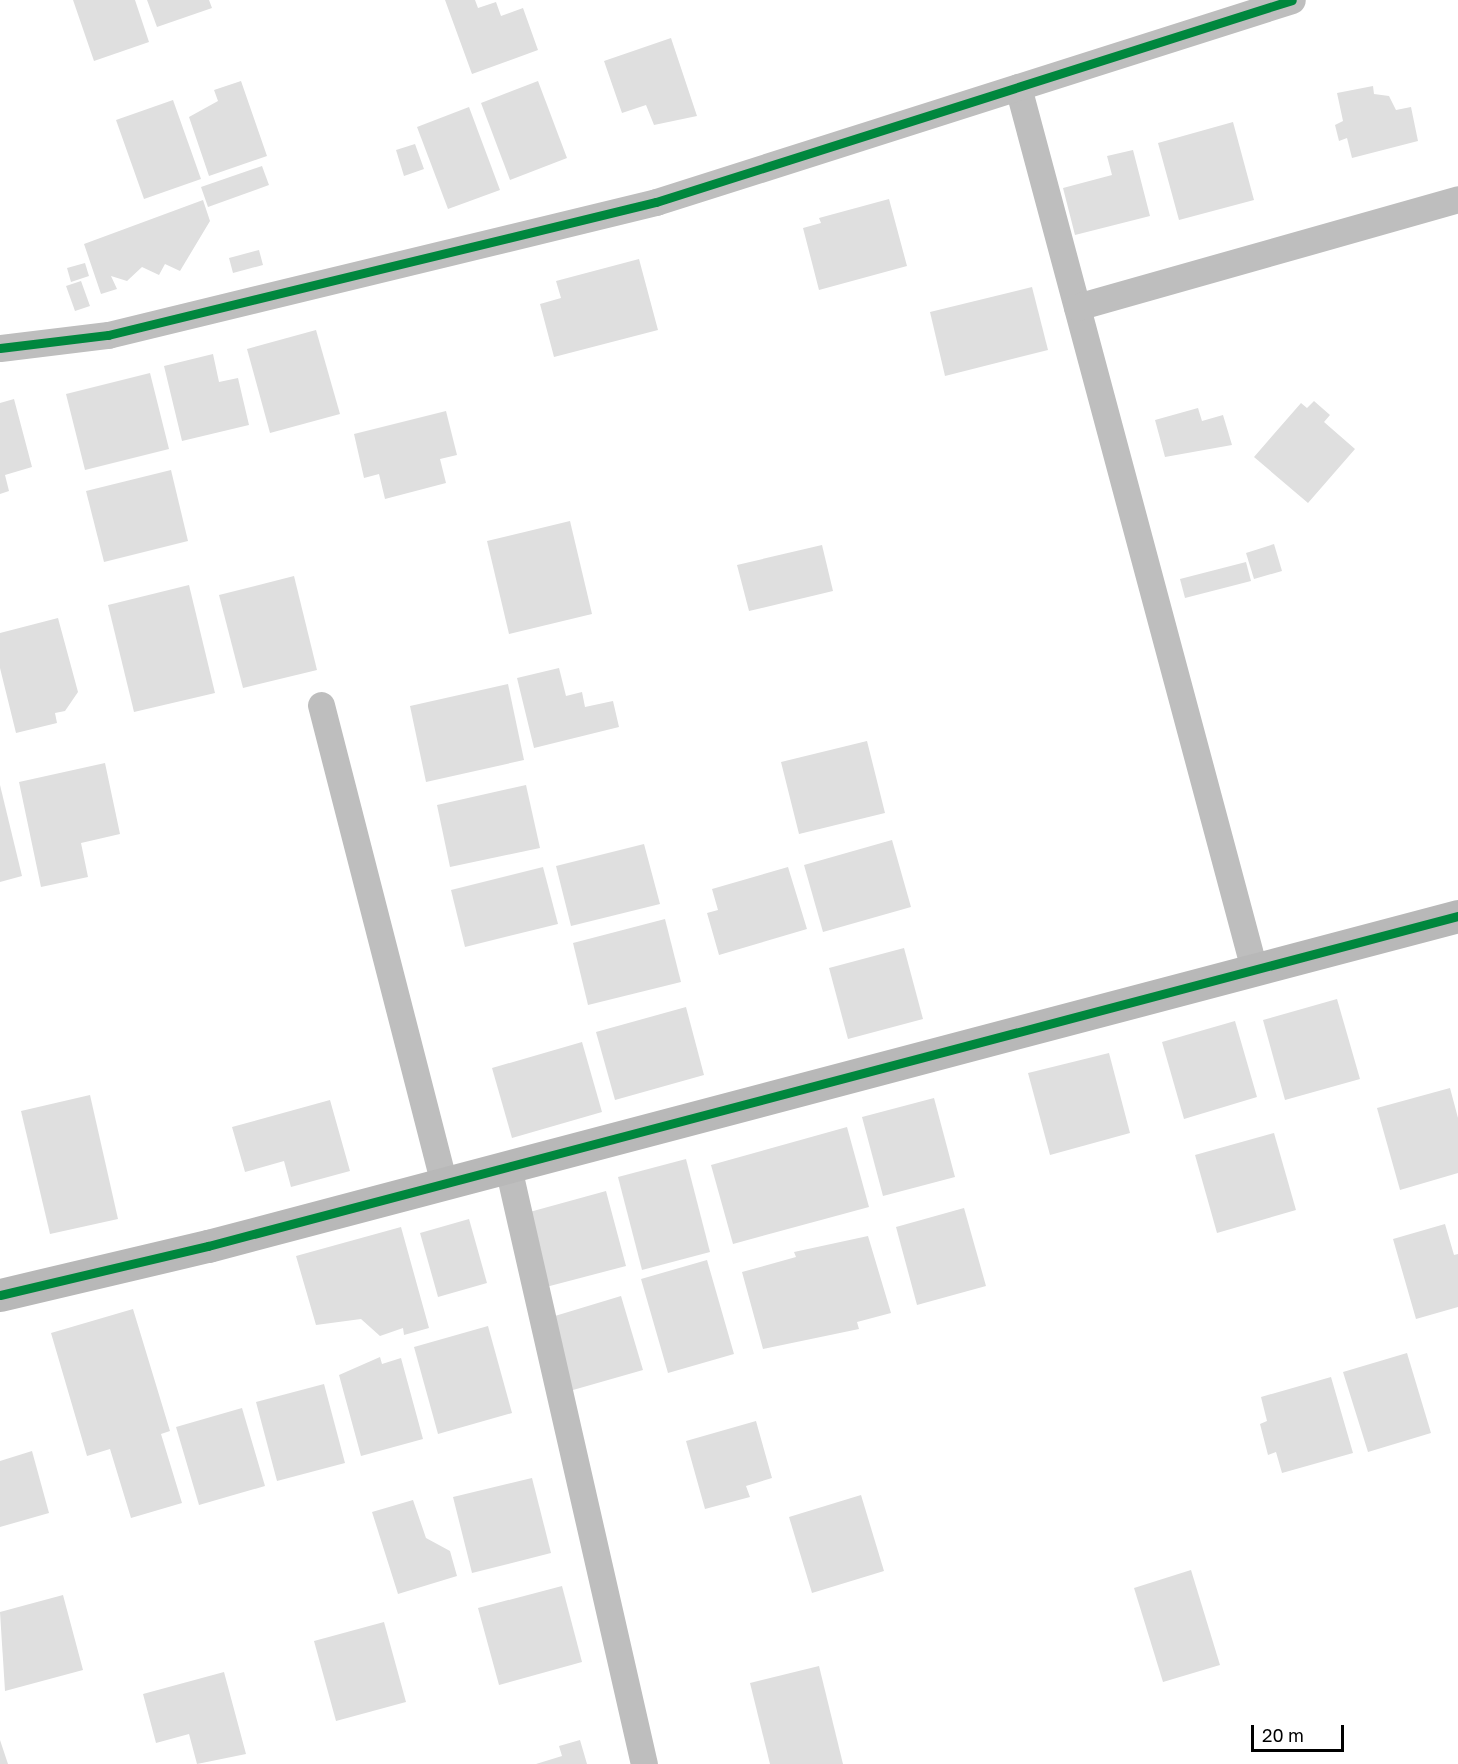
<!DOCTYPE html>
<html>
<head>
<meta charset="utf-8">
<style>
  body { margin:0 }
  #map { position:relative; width:1458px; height:1764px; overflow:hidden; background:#fff; font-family:"Golos Text",sans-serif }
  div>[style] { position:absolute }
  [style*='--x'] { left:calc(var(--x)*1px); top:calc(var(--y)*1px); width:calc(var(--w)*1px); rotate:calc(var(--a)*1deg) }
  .building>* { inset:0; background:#dfdfdf }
  .street>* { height:27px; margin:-13.5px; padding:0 13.5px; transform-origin:13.5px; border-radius:13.5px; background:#bebebe }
  .secondary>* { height:33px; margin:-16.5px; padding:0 16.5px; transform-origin:16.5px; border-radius:16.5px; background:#b8b8b8 }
  .cycleway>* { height:9px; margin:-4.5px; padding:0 4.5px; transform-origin:4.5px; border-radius:4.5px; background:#00873e }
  span { translate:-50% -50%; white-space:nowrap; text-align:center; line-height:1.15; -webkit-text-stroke:4.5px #fff; paint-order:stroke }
  .scale { position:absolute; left:1251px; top:1725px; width:93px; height:27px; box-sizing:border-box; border:3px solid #000; border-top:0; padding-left:8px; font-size:18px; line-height:21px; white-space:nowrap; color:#000; -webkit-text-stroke:4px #fff; paint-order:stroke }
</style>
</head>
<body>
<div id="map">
  <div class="building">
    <div style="clip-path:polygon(73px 0,135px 0,149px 42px,94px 61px)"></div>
    <div style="clip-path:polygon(147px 0,209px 0,212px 8px,157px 27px)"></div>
    <div style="clip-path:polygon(445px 0,475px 0,478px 8px,496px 2px,501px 16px,523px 8px,538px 50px,472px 74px)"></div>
    <div style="clip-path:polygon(671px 38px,697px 116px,654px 125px,646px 105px,622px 113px,604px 61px)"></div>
    <div style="clip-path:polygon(241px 81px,267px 156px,209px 176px,189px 117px,218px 101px,214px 90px)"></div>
    <div style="clip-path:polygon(538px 81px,567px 158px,510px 180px,481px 103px)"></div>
    <div style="clip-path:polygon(1373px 86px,1374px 94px,1389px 96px,1396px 110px,1411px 107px,1418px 141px,1352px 158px,1347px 138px,1339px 141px,1335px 125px,1343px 121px,1337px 93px)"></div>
    <div style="clip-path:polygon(173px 100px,201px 179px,144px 199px,116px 120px)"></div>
    <div style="clip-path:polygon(469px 107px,500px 190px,448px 209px,417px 127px)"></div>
    <div style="clip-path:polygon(1233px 122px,1254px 200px,1179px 220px,1158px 143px)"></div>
    <div style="clip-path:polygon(415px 144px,424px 169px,404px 176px,396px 150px)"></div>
    <div style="clip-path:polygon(1133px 150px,1150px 216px,1075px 235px,1063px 188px,1112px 175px,1107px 156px)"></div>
    <div style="clip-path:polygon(262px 166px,269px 185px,208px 207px,201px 187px)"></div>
    <div style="clip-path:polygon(889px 199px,907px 266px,819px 290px,803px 228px,821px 223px,819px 218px)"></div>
    <div style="clip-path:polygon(203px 200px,210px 221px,180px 271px,165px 264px,159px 275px,142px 267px,127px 281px,111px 276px,117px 289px,101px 294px,84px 244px)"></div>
    <div style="clip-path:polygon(259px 250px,263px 265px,233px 273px,229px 258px)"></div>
    <div style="clip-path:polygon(639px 259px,658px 330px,554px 357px,540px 304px,561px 298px,556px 281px)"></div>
    <div style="clip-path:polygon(85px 263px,89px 276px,71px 282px,67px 268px)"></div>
    <div style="clip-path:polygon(81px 281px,90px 306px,75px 311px,66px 286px)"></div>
    <div style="clip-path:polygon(1032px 287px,1048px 350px,945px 376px,930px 312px)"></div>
    <div style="clip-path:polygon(316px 330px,340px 414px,270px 433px,247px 349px)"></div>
    <div style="clip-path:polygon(213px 354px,219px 382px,238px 378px,249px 425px,182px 441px,164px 366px)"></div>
    <div style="clip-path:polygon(150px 373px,169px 449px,85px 470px,66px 394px)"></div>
    <div style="clip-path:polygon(14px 399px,32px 467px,5px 475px,9px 491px,0 494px,0 403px)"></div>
    <div style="clip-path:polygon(1314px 401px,1330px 415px,1324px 422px,1355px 449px,1308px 503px,1254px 457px,1301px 403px,1307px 408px)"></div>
    <div style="clip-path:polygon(1198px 408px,1202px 421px,1223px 415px,1232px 445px,1165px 457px,1155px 420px)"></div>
    <div style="clip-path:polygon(446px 411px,457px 455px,440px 459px,446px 483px,385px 499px,379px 474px,364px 478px,354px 434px)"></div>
    <div style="clip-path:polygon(171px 470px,188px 541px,104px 562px,86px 491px)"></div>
    <div style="clip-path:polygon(570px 521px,592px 614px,509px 634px,487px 541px)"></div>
    <div style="clip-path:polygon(1274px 544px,1282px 571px,1254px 579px,1246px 553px)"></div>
    <div style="clip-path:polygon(822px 545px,833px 591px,749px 611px,737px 565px)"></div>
    <div style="clip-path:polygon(1246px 562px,1251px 581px,1185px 598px,1180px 579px)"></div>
    <div style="clip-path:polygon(294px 576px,317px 670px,243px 688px,219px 595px)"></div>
    <div style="clip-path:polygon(189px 585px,215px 693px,134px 712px,108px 605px)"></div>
    <div style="clip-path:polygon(58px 618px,78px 692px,65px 711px,55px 713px,57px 723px,16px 733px,0 668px,0 633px)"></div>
    <div style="clip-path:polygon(559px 668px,566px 696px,582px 692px,585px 707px,613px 701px,619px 727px,534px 748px,517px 678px)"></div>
    <div style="clip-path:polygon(508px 684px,524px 760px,426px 782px,410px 706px)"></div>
    <div style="clip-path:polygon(867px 741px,885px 813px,799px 834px,781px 762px)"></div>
    <div style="clip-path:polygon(105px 763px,120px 834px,81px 843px,88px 877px,41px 887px,19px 782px)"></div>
    <div style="clip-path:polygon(0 785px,22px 876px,0 882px)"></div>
    <div style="clip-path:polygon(526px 785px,540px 848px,450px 867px,437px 805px)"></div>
    <div style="clip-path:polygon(892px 840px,911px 907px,823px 932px,804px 865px)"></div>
    <div style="clip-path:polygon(644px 844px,660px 904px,571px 926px,556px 866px)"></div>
    <div style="clip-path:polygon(543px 867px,558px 924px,465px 947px,451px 890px)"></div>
    <div style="clip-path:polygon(788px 867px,807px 929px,719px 955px,707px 913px,718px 910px,712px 889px)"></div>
    <div style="clip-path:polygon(665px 919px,681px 982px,588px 1005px,573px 943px)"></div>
    <div style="clip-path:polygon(904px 948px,923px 1019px,848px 1039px,829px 968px)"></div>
    <div style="clip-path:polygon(1337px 999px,1360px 1079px,1285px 1100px,1263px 1020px)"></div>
    <div style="clip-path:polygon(686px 1007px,704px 1075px,615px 1100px,596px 1032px)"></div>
    <div style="clip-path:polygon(1235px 1021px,1257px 1097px,1184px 1119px,1162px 1042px)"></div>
    <div style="clip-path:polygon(582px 1042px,602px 1112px,512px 1138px,492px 1068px)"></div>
    <div style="clip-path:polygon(1109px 1053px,1130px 1133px,1050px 1155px,1028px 1073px)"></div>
    <div style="clip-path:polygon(1450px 1088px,1458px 1118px,1458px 1173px,1400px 1190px,1377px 1108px)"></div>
    <div style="clip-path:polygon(90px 1095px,118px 1219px,50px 1234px,21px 1111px)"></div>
    <div style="clip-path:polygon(934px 1098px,955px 1177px,883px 1196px,862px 1117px)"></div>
    <div style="clip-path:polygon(330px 1100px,350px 1171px,291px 1187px,284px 1161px,245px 1172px,232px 1127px)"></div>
    <div style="clip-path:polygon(847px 1127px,869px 1207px,733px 1244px,711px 1165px)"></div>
    <div style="clip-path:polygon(1274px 1133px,1296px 1210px,1217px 1233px,1195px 1155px)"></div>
    <div style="clip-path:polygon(686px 1159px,710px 1252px,642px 1270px,618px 1177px)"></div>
    <div style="clip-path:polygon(606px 1191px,626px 1266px,546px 1287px,526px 1213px)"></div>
    <div style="clip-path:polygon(964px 1208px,986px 1286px,917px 1305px,896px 1227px)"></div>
    <div style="clip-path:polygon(469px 1219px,487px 1283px,438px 1297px,420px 1233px)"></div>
    <div style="clip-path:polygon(1445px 1224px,1454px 1255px,1458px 1254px,1458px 1307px,1416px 1319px,1393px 1239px)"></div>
    <div style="clip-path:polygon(401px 1227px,429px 1328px,404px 1335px,403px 1328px,380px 1336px,361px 1319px,316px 1325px,296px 1256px)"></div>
    <div style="clip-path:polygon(868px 1236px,891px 1313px,857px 1322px,859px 1329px,763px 1349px,742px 1272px,796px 1257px,794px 1252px)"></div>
    <div style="clip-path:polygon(707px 1260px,734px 1354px,668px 1373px,641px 1279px)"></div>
    <div style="clip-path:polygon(621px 1296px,643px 1370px,566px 1392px,545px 1319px)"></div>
    <div style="clip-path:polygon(133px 1309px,170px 1431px,161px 1434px,182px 1503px,131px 1518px,110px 1449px,87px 1456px,51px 1333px)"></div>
    <div style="clip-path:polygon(488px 1326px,512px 1413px,438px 1434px,414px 1347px)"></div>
    <div style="clip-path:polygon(1407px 1353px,1431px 1433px,1368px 1452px,1343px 1372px)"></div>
    <div style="clip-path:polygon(380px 1357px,382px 1364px,401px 1358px,423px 1439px,361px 1456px,339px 1375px)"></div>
    <div style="clip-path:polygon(1331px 1377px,1353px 1453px,1282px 1473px,1276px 1452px,1268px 1455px,1260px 1424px,1267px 1421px,1261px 1397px)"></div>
    <div style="clip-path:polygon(324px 1384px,345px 1463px,277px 1481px,256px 1402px)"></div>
    <div style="clip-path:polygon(242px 1408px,265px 1486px,199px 1505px,176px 1427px)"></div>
    <div style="clip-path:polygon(756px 1421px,772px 1478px,746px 1486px,750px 1497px,705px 1509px,686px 1441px)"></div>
    <div style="clip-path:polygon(32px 1451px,49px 1513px,0 1527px,0 1461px)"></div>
    <div style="clip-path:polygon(532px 1478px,551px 1553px,472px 1573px,453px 1497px)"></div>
    <div style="clip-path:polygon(861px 1495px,884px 1571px,812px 1593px,789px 1517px)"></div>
    <div style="clip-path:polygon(413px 1500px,426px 1538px,450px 1551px,457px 1576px,398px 1594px,372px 1512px)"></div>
    <div style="clip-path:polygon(1191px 1570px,1220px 1665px,1163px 1682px,1134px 1588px)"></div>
    <div style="clip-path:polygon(562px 1586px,582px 1662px,499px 1685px,478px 1608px)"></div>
    <div style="clip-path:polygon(63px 1595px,83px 1670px,5px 1691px,0 1612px)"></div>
    <div style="clip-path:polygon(384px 1622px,406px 1702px,336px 1721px,314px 1641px)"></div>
    <div style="clip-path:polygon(819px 1666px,843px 1764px,770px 1764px,750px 1683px)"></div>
    <div style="clip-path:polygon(224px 1672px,246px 1754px,197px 1764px,189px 1734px,156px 1743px,143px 1694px)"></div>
    <div style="clip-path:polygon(0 1740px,8px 1764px,0 1764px)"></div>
    <div style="clip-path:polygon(580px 1740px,587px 1764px,536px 1764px,562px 1756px,559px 1746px)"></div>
  </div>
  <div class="street">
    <div style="--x:1018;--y:87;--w:913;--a:75.02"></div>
    <div style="--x:1077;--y:307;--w:396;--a:-15.8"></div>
    <div style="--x:0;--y:348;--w:109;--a:-6.9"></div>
    <div style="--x:108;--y:335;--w:564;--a:-13.64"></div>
    <div style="--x:656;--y:202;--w:667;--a:-17.62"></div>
    <div style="--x:321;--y:705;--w:494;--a:75.6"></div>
    <div style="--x:508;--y:1167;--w:612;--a:77.17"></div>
  </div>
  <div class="secondary">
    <div style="--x:0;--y:1295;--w:214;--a:-13.3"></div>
    <div style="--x:208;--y:1246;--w:1293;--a:-14.79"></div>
  </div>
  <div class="cycleway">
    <div style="--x:0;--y:348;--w:109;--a:-6.9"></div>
    <div style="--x:108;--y:335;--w:564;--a:-13.64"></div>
    <div style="--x:656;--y:202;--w:667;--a:-17.62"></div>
    <div style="--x:0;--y:1295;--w:214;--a:-13.3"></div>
    <div style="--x:208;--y:1246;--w:1293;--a:-14.79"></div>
  </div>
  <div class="scale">20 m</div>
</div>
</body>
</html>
